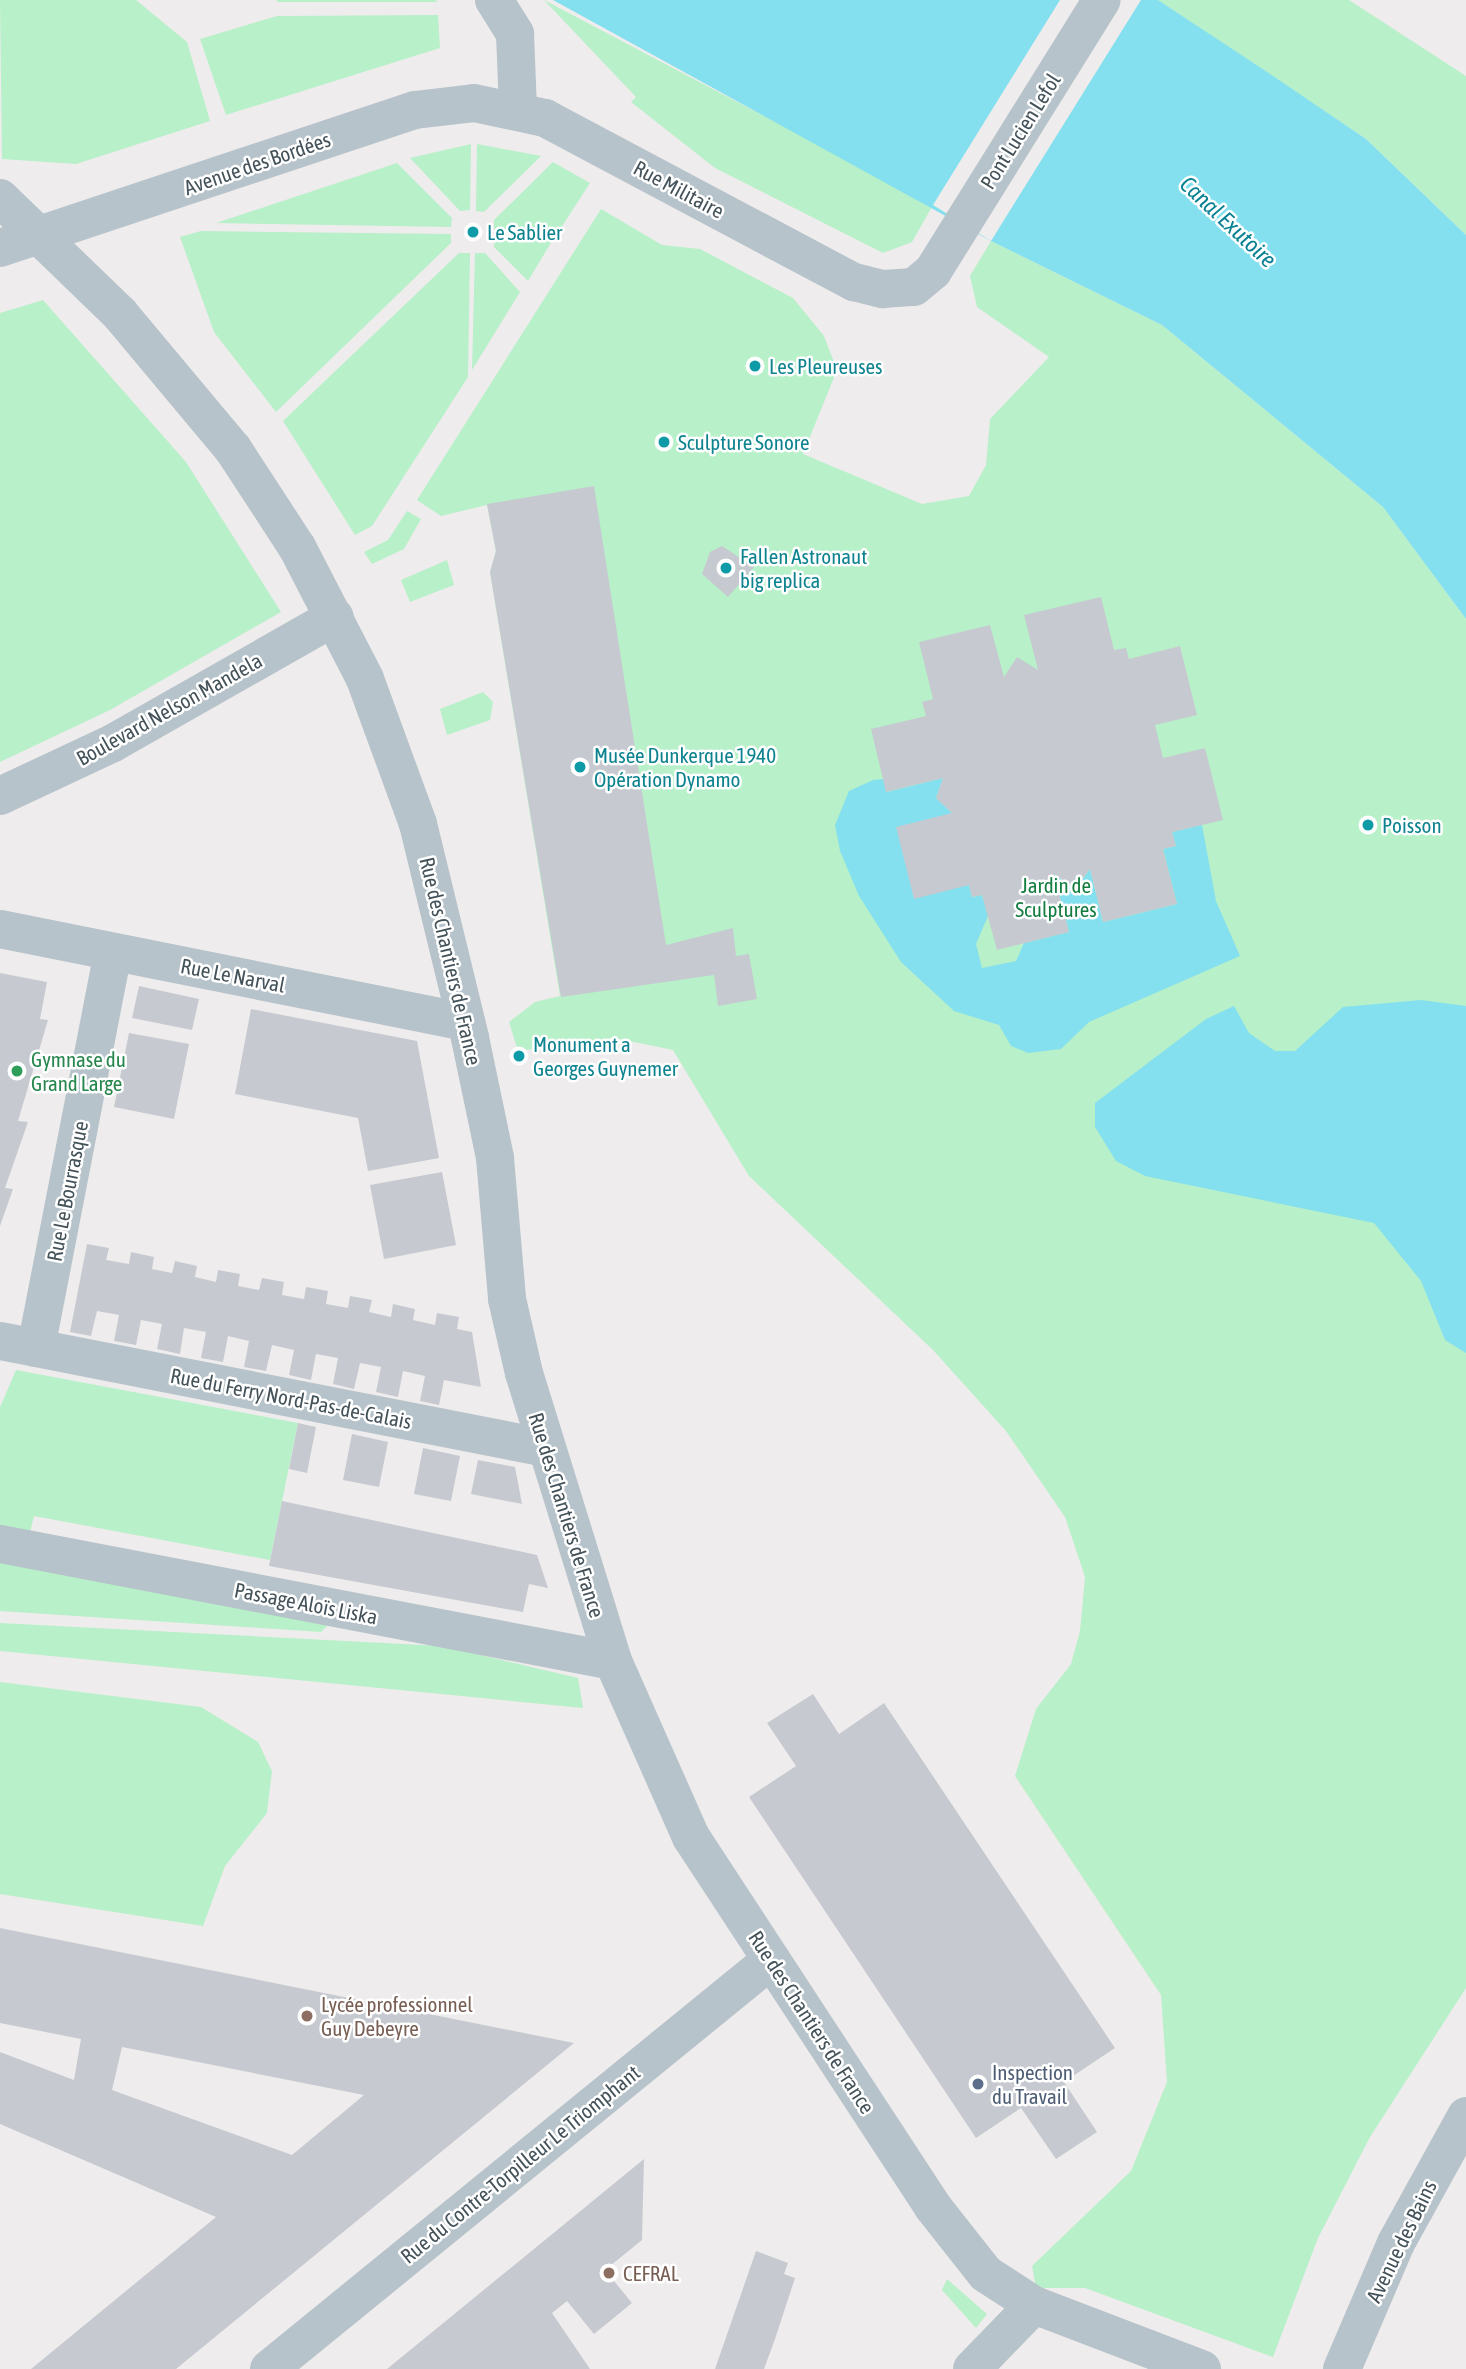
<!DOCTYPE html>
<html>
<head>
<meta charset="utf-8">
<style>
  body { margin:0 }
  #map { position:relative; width:1466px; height:2369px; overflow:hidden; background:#efeced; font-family:"Asap Condensed",sans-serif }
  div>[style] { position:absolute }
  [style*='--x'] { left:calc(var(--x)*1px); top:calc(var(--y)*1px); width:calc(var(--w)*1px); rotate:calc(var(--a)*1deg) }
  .green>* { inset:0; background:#b8f0c9 }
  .water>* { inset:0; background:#84e0ee }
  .pier>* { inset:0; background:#efeced }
  .building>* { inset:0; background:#c6cad0 }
  .minor>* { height:38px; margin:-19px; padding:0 19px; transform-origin:19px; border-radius:19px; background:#b7c3ca }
  .dots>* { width:19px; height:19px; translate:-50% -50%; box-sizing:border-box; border:4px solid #fff; border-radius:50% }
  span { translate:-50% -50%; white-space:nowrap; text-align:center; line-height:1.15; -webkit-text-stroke:5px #fff; paint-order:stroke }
  .street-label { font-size:21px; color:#44525a }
  .culture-label { font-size:21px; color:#0d838f }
  .left { translate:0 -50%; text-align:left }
  .park-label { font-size:21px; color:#137d40 }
  .leisure-label { font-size:21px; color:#27864d }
  .education-label { font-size:21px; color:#785e54 }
  .service-label { font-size:21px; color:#4e5e75 }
  .water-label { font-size:23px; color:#088193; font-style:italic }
</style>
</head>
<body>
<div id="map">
  <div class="green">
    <div style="clip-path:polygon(0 0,136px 0,187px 42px,210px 121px,76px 164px,2px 159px)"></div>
    <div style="clip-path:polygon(277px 0,435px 0,438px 2px,277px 2px)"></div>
    <div style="clip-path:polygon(544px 0,933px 205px,912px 242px,883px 253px,715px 168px,631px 102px,636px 97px)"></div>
    <div style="clip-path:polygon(1158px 0,1349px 0,1466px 76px,1466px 235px,1366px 139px)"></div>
    <div style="clip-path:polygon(438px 15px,440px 48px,226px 115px,200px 39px,277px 16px)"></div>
    <div style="clip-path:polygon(471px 144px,470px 210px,460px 211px,410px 158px)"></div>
    <div style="clip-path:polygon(477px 144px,541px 156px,484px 212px,476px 211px)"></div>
    <div style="clip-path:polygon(553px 162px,590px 183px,559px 231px,494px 229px,494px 220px)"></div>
    <div style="clip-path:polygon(397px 163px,452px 218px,451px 227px,216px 223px)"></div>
    <div style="clip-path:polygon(601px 209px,662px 245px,700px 249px,793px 298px,824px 336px,837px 370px,803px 454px,922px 504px,969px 496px,986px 465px,990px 419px,1049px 357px,977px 307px,970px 276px,991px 241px,1162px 325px,1383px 507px,1466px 619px,1466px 1988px,1370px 2137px,1318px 2238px,1273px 2357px,1085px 2288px,1036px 2288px,1032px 2266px,1131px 2171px,1167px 2082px,1161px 1995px,1015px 1776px,1036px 1709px,1071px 1664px,1080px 1631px,1085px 1577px,1065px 1517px,1006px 1431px,933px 1350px,749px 1176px,673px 1050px,614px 1038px,518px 1051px,509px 1022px,535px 1002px,560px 996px,490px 572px,496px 551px,487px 505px,441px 516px,417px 500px)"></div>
    <div style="clip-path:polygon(201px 231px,451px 234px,451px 243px,276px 412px,214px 332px,180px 237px)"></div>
    <div style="clip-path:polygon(495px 235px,555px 236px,528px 281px,494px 247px)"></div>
    <div style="clip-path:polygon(459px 253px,470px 253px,468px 377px,372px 526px,355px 535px,283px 421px)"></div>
    <div style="clip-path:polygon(475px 253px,485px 253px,520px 292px,472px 370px)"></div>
    <div style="clip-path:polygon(43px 300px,186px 462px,281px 612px,110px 710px,0 762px,0 313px)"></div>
    <div style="clip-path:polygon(407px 511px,421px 519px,404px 549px,372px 564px,364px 552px,388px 540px)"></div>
    <div style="clip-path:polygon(447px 560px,454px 585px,410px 602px,401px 580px)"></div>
    <div style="clip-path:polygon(483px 692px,493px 702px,490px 720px,447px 735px,440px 709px)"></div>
    <div style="clip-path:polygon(16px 1370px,298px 1423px,270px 1560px,34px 1516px,28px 1541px,0 1533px,0 1407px)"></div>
    <div style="clip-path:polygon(0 1561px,328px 1625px,321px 1632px,0 1611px)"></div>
    <div style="clip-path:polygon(0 1623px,442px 1646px,578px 1678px,583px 1708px,0 1651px)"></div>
    <div style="clip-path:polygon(0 1682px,201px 1707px,258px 1742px,272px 1771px,267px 1813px,225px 1866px,203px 1926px,0 1894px)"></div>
    <div style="clip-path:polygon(947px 2279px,987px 2314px,976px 2328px,942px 2290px)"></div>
  </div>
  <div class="water">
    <div style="clip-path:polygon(553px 0,1158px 0,1273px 76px,1366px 139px,1466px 235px,1466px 619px,1383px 507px,1162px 325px,991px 241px)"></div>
    <div style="clip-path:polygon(943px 778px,936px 798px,952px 813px,972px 897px,982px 895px,988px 916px,976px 944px,982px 968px,1016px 961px,1024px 943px,1069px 932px,1054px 874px,1075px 889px,1090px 869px,1103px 922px,1177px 904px,1163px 849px,1176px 846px,1172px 832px,1202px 825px,1216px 901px,1240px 956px,1089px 1022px,1061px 1049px,1028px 1053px,1011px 1046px,999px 1025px,954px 1011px,901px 962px,859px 896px,840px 851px,835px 825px,849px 791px,873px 780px,884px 779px,887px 792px)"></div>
    <div style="clip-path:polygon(1421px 1000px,1466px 1006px,1466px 1353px,1445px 1340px,1421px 1281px,1374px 1223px,1145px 1176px,1116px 1161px,1095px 1127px,1095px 1103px,1206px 1019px,1234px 1006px,1249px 1033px,1275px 1051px,1295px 1051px,1343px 1007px)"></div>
  </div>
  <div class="pier">
    <div style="clip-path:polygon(1060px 0,1141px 0,991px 241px,933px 205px)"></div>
  </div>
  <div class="building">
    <div style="clip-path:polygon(594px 486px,666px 945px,733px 928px,736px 956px,749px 954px,757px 999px,718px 1006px,714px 975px,561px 997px,490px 572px,496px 551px,487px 504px)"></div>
    <div style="clip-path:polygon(722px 546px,754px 567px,728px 597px,702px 574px,710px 552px)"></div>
    <div style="clip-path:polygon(1101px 597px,1114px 650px,1126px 648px,1129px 659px,1180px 646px,1197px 715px,1155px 725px,1163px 758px,1205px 748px,1223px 820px,1172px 832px,1176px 846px,1163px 849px,1177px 904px,1103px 922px,1090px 869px,1075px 889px,1054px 874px,1069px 932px,997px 950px,982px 895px,972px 897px,969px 885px,914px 899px,896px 827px,952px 813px,936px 798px,943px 778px,886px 792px,871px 729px,926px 716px,922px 702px,933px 699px,919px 642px,990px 625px,1004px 677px,1017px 657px,1038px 670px,1024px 615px)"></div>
    <div style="clip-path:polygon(0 973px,47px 982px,40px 1019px,48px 1020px,18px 1121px,28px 1122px,5px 1188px,13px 1189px,0 1226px)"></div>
    <div style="clip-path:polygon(139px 986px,199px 999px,192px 1030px,132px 1018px)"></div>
    <div style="clip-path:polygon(251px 1009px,417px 1041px,439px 1158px,368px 1171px,358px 1118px,235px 1094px)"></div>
    <div style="clip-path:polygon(129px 1033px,189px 1044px,174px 1119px,114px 1107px)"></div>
    <div style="clip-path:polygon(442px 1172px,456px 1245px,384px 1259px,370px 1185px)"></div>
    <div style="clip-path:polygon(87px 1244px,109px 1248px,106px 1260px,129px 1264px,131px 1252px,154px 1257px,152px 1269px,172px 1273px,175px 1261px,197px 1266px,195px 1277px,216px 1282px,218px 1270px,240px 1274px,238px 1286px,259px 1290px,262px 1278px,284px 1282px,282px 1295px,304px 1299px,306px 1287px,328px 1291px,326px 1304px,348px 1308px,350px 1296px,372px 1300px,369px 1312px,391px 1317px,393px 1304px,415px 1309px,413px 1320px,435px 1325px,437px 1313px,459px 1317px,457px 1329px,472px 1332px,481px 1387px,444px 1380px,439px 1405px,420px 1401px,425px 1376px,403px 1371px,398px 1397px,376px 1392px,381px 1367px,360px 1363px,354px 1389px,333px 1384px,338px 1358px,316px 1354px,311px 1380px,289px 1375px,294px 1350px,272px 1345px,266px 1371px,244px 1367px,249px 1341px,228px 1336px,223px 1362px,201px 1358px,206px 1332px,184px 1328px,180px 1354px,157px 1349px,162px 1324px,141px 1320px,136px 1345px,114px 1341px,119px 1315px,97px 1311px,91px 1336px,70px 1332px)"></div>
    <div style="clip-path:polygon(298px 1423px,316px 1427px,307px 1473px,289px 1469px)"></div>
    <div style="clip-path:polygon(352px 1434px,388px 1442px,379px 1487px,343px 1480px)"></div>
    <div style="clip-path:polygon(423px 1448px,460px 1456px,451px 1501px,414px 1494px)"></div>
    <div style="clip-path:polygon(478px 1460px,515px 1467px,522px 1504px,471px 1494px)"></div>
    <div style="clip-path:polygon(282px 1501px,537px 1555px,548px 1588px,529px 1584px,523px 1612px,269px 1566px)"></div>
    <div style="clip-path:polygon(813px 1694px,839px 1734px,884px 1703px,1115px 2048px,1064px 2082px,1097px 2132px,1056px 2159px,1021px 2108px,976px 2138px,749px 1797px,796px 1766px,767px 1723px)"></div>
    <div style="clip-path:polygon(evenodd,0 1928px,574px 2043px,176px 2369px,31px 2369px,216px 2217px,0 2124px,0 2052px,74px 2080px,81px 2039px,0 2023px,0 1928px,122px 2047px,364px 2095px,292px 2155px,112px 2090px,122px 2047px)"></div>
    <div style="clip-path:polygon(644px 2159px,642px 2240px,605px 2270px,632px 2303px,594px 2334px,567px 2301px,552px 2313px,590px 2369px,387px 2369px)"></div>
    <div style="clip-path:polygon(756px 2251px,788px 2263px,784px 2274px,795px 2278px,775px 2339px,764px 2369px,715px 2369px)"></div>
  </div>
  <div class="minor">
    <div style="--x:494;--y:0;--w:40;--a:58"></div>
    <div style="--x:515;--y:34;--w:74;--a:87.7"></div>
    <div style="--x:0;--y:198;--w:167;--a:44"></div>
    <div style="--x:120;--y:314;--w:176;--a:50.1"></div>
    <div style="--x:233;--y:449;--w:117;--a:56.9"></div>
    <div style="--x:297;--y:547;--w:148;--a:62.7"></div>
    <div style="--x:365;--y:679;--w:154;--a:69.9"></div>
    <div style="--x:418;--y:824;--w:220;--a:76.3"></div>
    <div style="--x:470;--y:1038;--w:123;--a:78.2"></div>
    <div style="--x:495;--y:1158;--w:142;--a:85.1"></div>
    <div style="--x:507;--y:1299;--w:76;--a:77.1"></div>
    <div style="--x:524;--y:1373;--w:301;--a:72.8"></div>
    <div style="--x:613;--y:1661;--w:193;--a:66.1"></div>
    <div style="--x:691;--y:1837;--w:442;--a:56.8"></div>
    <div style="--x:933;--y:2207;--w:85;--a:51.7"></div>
    <div style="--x:986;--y:2274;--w:57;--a:32.9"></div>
    <div style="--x:1034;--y:2305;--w:180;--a:20.9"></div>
    <div style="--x:0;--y:248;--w:437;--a:-18.4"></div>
    <div style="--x:415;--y:110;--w:59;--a:-6.8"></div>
    <div style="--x:474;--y:103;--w:73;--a:11.9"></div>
    <div style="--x:545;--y:118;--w:350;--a:28"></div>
    <div style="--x:854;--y:282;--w:30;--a:14"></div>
    <div style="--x:883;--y:289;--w:31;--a:-4"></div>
    <div style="--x:914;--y:287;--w:25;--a:-40"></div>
    <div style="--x:933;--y:271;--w:319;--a:-58.1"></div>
    <div style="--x:0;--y:796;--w:125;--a:-25.1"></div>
    <div style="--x:113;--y:743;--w:255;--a:-29.6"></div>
    <div style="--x:0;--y:929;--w:475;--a:11.3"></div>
    <div style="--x:0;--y:1341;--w:556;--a:11.09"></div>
    <div style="--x:36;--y:1348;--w:403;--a:-79"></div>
    <div style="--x:0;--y:1544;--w:624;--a:10.81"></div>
    <div style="--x:269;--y:2369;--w:648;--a:-39.17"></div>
    <div style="--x:972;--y:2369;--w:89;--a:-45.9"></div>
    <div style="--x:1342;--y:2369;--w:137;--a:-66.8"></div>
    <div style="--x:1396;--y:2243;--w:145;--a:-61.1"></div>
  </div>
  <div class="dots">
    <div style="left:473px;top:232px;background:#0f9aa8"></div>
    <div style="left:755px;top:366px;background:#0f9aa8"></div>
    <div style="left:664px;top:442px;background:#0f9aa8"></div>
    <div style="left:726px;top:568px;background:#0f9aa8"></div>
    <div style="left:580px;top:767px;background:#0f9aa8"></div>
    <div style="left:1368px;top:825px;background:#0f9aa8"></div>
    <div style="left:519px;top:1056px;background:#0f9aa8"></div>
    <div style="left:17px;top:1071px;background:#2e9e5b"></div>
    <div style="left:307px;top:2016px;background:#8d6e63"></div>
    <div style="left:978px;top:2084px;background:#5c6f8a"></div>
    <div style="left:609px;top:2273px;background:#8d6e63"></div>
  </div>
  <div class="street-label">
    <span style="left:1020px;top:131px;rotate:-58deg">Pont Lucien Lefol</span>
    <span style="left:257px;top:163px;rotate:-19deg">Avenue des Bordées</span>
    <span style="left:679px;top:189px;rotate:28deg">Rue Militaire</span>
    <span style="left:169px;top:709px;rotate:-29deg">Boulevard Nelson Mandela</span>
    <span style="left:451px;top:961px;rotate:77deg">Rue des Chantiers de France</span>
    <span style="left:233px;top:975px;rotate:11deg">Rue Le Narval</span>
    <span style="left:67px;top:1191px;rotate:-79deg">Rue Le Bourrasque</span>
    <span style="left:291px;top:1398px;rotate:11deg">Rue du Ferry Nord-Pas-de-Calais</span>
    <span style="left:567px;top:1515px;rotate:73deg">Rue des Chantiers de France</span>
    <span style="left:306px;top:1603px;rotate:11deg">Passage Aloïs Liska</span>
    <span style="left:812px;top:2022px;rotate:57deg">Rue des Chantiers de France</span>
    <span style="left:520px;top:2164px;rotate:-39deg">Rue du Contre-Torpilleur Le Triomphant</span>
    <span style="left:1401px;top:2241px;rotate:-64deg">Avenue des Bains</span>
  </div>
  <div class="culture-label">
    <span class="left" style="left:487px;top:232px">Le Sablier</span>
    <span class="left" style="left:769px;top:366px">Les Pleureuses</span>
    <span class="left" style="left:678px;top:442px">Sculpture Sonore</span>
    <span class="left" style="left:740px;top:568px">Fallen Astronaut<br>big replica</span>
    <span class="left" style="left:594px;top:767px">Musée Dunkerque 1940<br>Opération Dynamo</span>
    <span class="left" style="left:1382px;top:825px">Poisson</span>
    <span class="left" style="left:533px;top:1056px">Monument a<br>Georges Guynemer</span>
  </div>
  <div class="park-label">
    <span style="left:1056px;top:897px">Jardin de<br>Sculptures</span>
  </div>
  <div class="leisure-label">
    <span class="left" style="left:31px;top:1071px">Gymnase du<br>Grand Large</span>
  </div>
  <div class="education-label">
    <span class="left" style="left:321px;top:2016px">Lycée professionnel<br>Guy Debeyre</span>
    <span class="left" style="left:623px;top:2273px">CEFRAL</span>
  </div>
  <div class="service-label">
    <span class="left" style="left:992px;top:2084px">Inspection<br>du Travail</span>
  </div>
  <div class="water-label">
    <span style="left:1228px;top:222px;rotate:43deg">Canal Exutoire</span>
  </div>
</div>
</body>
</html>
